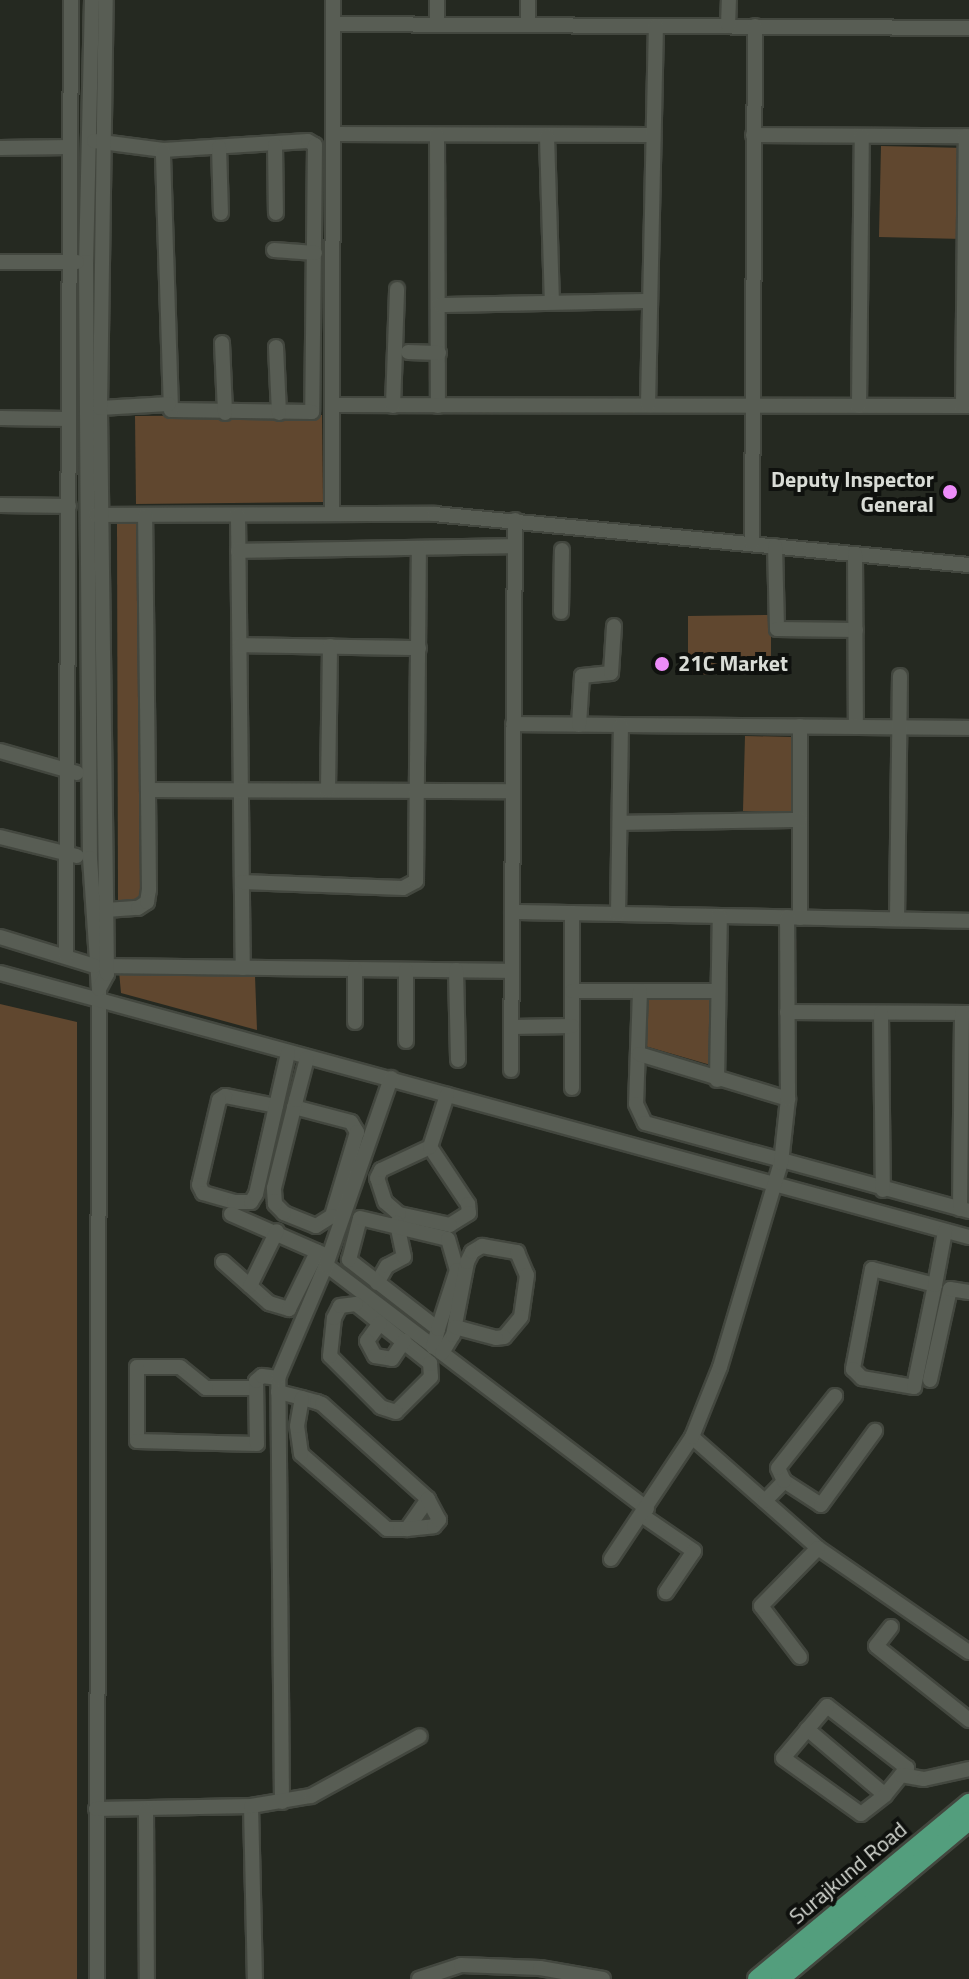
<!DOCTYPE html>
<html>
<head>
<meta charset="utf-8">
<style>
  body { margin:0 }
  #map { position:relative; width:969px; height:1979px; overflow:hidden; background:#252921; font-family:"Titillium Web",sans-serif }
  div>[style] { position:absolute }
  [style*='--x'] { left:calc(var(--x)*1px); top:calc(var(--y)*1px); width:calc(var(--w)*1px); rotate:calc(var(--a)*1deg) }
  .green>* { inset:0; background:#60472f }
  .roads { filter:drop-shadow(2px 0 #43473f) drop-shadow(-2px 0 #43473f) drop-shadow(0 2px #43473f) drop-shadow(0 -2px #43473f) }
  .minor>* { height:14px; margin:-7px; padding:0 7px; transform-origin:7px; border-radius:7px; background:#585d54 }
  .major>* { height:18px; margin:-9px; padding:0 9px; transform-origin:9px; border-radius:9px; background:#539e7d }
  .dots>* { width:22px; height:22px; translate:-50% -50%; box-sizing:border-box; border:4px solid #0f110e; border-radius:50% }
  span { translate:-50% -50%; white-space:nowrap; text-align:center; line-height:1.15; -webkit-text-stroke:8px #0f110e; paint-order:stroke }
  .poi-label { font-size:22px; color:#d9dcd6; font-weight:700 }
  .right { translate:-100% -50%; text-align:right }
  .left { translate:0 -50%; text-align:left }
  .street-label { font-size:22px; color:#d9dcd6 }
</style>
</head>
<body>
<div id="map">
  <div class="green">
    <div style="clip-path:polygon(881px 146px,965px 148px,963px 239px,879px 237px)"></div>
    <div style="clip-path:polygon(322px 415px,323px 502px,136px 504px,135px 416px)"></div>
    <div style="clip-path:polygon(117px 524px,144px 524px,144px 901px,118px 901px)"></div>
    <div style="clip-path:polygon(771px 615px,771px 672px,688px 675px,688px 616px)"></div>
    <div style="clip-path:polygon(745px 736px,793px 737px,791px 812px,743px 811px)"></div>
    <div style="clip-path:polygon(119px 971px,255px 976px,257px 1030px,121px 993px)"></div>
    <div style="clip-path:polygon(713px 997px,714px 1066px,645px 1046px,645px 998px)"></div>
    <div style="clip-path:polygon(0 1004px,77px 1022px,77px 1979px,0 1979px)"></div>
  </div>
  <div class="roads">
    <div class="minor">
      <div style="--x:92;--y:0;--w:262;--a:91.3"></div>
      <div style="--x:86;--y:262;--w:596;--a:89.62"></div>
      <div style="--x:90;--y:858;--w:131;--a:86.1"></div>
      <div style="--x:99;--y:989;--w:990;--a:90.12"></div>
      <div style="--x:528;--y:0;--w:25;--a:90"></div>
      <div style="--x:333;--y:24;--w:636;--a:0.36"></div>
      <div style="--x:437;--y:24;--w:24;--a:-90"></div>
      <div style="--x:728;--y:26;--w:26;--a:-88"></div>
      <div style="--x:333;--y:134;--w:317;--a:0.2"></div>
      <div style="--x:437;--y:135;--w:271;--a:89.8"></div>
      <div style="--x:753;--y:135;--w:216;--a:0.3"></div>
      <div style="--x:547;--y:136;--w:165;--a:88.3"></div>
      <div style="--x:94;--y:141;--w:70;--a:7.4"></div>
      <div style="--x:163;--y:150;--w:145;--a:-3.6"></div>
      <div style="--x:308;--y:141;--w:8;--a:30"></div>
      <div style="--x:315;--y:145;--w:267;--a:90.6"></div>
      <div style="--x:312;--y:412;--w:141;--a:-179.2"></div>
      <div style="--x:171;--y:410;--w:260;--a:-91.8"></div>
      <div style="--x:275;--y:145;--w:68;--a:89.2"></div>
      <div style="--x:219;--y:147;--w:66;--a:88.3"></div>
      <div style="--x:0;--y:148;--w:70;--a:-0.8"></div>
      <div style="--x:274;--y:250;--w:41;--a:4.2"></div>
      <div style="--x:0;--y:262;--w:77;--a:0"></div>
      <div style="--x:440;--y:305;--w:210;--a:-1.1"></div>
      <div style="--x:222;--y:343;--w:70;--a:87.5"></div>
      <div style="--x:276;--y:347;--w:66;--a:87.4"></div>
      <div style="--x:408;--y:352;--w:31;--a:2"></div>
      <div style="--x:332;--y:405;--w:637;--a:0.09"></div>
      <div style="--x:648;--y:405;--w:379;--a:-88.8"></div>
      <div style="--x:393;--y:406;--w:117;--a:-88"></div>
      <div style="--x:859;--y:406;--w:270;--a:-89.4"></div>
      <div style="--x:963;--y:406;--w:270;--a:-89.4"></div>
      <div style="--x:100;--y:408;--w:69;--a:-3.3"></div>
      <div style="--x:0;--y:418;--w:69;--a:0.8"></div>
      <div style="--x:0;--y:505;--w:69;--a:0.8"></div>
      <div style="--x:332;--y:513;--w:513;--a:-89.89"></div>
      <div style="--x:96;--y:515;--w:338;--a:-0.2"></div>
      <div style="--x:434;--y:514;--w:537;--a:5.45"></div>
      <div style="--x:238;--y:515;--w:453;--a:89.4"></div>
      <div style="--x:752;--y:544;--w:518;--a:-89.67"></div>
      <div style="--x:775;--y:546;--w:83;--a:88.6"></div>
      <div style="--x:777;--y:629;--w:79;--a:0.7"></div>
      <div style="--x:238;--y:551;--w:276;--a:-1"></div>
      <div style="--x:855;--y:554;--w:173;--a:89.7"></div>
      <div style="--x:561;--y:612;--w:62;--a:-89.1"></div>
      <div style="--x:240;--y:645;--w:179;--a:1"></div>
      <div style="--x:513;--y:724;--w:456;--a:0.5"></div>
      <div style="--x:579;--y:725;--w:49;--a:-86.5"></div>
      <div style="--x:582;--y:676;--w:29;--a:-6"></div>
      <div style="--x:611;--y:673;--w:47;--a:-86.3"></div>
      <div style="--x:800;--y:726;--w:192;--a:90"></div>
      <div style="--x:0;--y:751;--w:80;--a:15.9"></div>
      <div style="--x:149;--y:790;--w:364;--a:0.2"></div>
      <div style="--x:328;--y:790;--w:144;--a:-89.2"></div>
      <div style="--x:620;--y:823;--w:180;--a:-1"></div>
      <div style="--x:0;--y:837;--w:79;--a:13.9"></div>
      <div style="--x:242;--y:882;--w:161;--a:2.1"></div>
      <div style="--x:403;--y:888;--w:15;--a:-28"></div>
      <div style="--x:416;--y:881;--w:333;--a:-89.5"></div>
      <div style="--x:106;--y:910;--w:32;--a:-4"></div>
      <div style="--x:138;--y:908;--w:11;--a:-34"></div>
      <div style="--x:147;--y:902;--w:12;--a:-81"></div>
      <div style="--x:149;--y:890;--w:374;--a:-90.6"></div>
      <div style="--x:512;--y:912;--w:457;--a:1.1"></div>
      <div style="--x:572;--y:913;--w:175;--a:90"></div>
      <div style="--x:618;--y:914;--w:189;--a:-89.1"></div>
      <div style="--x:897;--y:919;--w:243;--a:-89.3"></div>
      <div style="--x:0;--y:937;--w:99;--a:17"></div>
      <div style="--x:66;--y:956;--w:956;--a:-89.7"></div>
      <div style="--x:107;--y:966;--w:405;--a:0.7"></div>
      <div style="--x:355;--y:969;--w:53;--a:90"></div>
      <div style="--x:456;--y:970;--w:90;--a:88.7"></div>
      <div style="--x:0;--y:973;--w:1004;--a:15.24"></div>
      <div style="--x:99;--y:989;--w:17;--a:-62"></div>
      <div style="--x:107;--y:974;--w:566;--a:-90.71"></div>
      <div style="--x:100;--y:408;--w:408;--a:-89.2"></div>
      <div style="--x:572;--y:991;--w:146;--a:0"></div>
      <div style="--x:640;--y:991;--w:113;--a:92"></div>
      <div style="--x:636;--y:1104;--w:21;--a:65"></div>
      <div style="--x:645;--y:1123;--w:336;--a:15.2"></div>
      <div style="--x:787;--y:1012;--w:182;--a:0.3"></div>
      <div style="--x:881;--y:1013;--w:177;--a:89.4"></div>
      <div style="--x:512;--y:1027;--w:60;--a:-1"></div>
      <div style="--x:406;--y:1041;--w:71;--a:-90"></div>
      <div style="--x:639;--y:1054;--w:156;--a:16.8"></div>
      <div style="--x:511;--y:1070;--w:550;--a:-89.58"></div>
      <div style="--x:717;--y:1080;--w:164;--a:-89"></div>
      <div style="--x:276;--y:1106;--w:52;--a:-168.9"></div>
      <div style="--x:225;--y:1096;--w:7;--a:146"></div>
      <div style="--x:219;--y:1100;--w:87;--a:103.2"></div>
      <div style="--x:199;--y:1185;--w:9;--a:63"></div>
      <div style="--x:203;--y:1193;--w:32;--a:16"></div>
      <div style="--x:234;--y:1202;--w:17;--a:0"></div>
      <div style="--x:251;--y:1202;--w:9;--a:-58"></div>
      <div style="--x:256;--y:1194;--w:145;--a:-77.2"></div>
      <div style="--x:294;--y:1107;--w:59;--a:14.7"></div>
      <div style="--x:351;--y:1122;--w:12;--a:59"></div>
      <div style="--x:357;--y:1132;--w:88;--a:106.6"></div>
      <div style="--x:332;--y:1216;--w:19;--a:148"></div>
      <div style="--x:316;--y:1226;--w:35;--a:-158"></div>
      <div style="--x:284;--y:1213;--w:13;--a:-135"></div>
      <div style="--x:275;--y:1204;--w:16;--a:-94"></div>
      <div style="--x:274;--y:1188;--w:91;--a:-76"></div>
      <div style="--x:296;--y:1100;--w:43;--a:-75.3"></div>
      <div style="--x:430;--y:1147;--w:69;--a:56.3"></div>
      <div style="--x:468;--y:1204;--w:9;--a:84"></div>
      <div style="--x:469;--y:1213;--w:22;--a:148"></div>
      <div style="--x:450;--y:1225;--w:52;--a:-167.8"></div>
      <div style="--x:399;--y:1214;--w:18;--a:-139"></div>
      <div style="--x:385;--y:1202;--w:25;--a:-108"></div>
      <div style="--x:377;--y:1178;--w:9;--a:-63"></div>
      <div style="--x:381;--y:1170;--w:54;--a:-25.1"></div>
      <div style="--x:430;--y:1147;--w:55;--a:-71.9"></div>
      <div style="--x:960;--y:1209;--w:196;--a:-89.4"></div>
      <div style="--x:231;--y:1214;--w:103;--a:23.6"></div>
      <div style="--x:223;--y:1262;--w:62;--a:41.7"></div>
      <div style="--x:269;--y:1303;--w:21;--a:17"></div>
      <div style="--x:289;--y:1309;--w:64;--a:-63.8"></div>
      <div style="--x:326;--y:1265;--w:403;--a:37.2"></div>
      <div style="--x:377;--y:1283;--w:20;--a:-60"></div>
      <div style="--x:387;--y:1266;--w:19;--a:-28"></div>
      <div style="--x:404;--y:1257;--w:35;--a:-102"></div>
      <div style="--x:935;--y:1285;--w:65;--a:-165.7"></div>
      <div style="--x:872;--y:1269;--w:102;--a:100.8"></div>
      <div style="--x:853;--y:1369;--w:13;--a:45"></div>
      <div style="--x:862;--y:1378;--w:53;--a:9.8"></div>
      <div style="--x:914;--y:1387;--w:104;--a:-78.4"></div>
      <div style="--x:935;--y:1285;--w:55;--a:-79.5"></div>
      <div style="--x:250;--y:1286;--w:61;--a:-63.9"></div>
      <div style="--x:356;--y:1304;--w:95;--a:38.6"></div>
      <div style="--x:430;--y:1363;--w:14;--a:86"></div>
      <div style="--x:431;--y:1377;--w:49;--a:135"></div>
      <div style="--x:396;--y:1412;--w:16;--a:-162"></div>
      <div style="--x:381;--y:1407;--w:72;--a:-135"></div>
      <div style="--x:330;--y:1356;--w:38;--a:-84"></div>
      <div style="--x:334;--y:1318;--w:13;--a:-63"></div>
      <div style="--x:340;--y:1306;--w:16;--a:-7"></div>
      <div style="--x:380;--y:1323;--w:22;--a:126"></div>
      <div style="--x:367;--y:1341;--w:17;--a:62"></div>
      <div style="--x:375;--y:1356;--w:17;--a:10"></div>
      <div style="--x:392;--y:1359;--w:22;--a:-56"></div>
      <div style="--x:433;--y:1347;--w:19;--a:-74"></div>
      <div style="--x:438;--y:1329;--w:113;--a:-142.2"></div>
      <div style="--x:349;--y:1260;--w:43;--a:-75.3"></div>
      <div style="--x:360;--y:1218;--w:90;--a:13.4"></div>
      <div style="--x:448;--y:1239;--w:32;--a:74"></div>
      <div style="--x:457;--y:1270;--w:62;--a:107.9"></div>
      <div style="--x:442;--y:1353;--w:21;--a:-59"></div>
      <div style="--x:453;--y:1335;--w:74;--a:-79.1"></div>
      <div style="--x:467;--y:1262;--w:11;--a:-63"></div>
      <div style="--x:472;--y:1252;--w:12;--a:-31"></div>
      <div style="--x:482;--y:1246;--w:36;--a:10"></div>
      <div style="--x:517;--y:1252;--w:25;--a:67"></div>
      <div style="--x:527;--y:1275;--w:42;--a:98.1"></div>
      <div style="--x:521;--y:1317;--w:26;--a:130"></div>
      <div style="--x:504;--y:1337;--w:8;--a:173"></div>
      <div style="--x:496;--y:1338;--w:42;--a:-165"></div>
      <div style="--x:930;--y:1380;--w:93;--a:-77.6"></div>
      <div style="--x:950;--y:1289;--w:19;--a:9"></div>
      <div style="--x:254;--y:1388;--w:48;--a:180"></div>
      <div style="--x:206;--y:1388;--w:33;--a:-141"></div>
      <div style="--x:180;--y:1367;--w:43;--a:180"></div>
      <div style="--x:137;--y:1367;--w:74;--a:90"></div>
      <div style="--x:137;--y:1441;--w:120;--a:1.4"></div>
      <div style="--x:257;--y:1444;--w:63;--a:-90.9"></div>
      <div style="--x:256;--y:1381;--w:8;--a:-40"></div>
      <div style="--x:262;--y:1376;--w:16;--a:7"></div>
      <div style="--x:278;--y:1392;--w:25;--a:14"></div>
      <div style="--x:302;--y:1398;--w:16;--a:15"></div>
      <div style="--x:317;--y:1402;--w:5;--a:22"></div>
      <div style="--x:322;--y:1404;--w:142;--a:41.9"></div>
      <div style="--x:428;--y:1499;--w:37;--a:125"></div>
      <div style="--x:407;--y:1529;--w:20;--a:180"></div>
      <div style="--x:387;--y:1529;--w:114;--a:-138.9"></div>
      <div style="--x:301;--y:1454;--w:28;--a:-98"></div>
      <div style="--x:297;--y:1426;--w:28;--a:-80"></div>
      <div style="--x:692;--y:1437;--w:168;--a:41.4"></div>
      <div style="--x:818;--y:1548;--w:183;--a:34.6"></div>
      <div style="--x:784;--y:1481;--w:44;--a:33"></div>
      <div style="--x:821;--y:1505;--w:92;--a:-53.9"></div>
      <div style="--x:765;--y:1501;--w:28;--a:-46"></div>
      <div style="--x:784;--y:1481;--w:14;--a:-115"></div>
      <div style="--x:778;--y:1468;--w:92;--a:-51.6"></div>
      <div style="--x:643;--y:1516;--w:62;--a:34.5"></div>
      <div style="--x:694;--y:1551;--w:50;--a:124.3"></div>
      <div style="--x:407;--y:1529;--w:27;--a:-6"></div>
      <div style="--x:434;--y:1526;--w:8;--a:-50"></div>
      <div style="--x:439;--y:1520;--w:24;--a:-118"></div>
      <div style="--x:611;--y:1559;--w:146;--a:-56.4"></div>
      <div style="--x:692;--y:1437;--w:75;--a:-68.2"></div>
      <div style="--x:720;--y:1367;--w:213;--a:-73.4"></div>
      <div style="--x:781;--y:1163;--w:64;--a:-83.8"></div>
      <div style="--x:788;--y:1099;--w:182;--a:-90.3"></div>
      <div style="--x:891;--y:1627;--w:24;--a:128"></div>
      <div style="--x:876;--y:1646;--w:119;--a:38.5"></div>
      <div style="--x:800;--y:1657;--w:64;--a:-127.4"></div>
      <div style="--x:761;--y:1606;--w:81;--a:-45.5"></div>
      <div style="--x:807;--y:1729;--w:102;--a:40.2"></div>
      <div style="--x:885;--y:1795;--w:35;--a:-51"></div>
      <div style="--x:907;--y:1768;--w:101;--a:-142.2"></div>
      <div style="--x:827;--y:1706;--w:68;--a:130.2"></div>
      <div style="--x:783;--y:1758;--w:96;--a:35.7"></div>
      <div style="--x:861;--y:1814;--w:31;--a:-38"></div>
      <div style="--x:901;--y:1775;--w:23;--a:10"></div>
      <div style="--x:924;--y:1779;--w:46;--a:-12.5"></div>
      <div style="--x:282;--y:1802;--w:424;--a:-90.5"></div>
      <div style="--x:278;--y:1378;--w:123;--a:-67"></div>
      <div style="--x:326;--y:1265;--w:198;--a:-70.8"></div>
      <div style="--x:251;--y:1806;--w:173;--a:88.7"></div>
      <div style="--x:96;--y:1809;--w:155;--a:-1.1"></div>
      <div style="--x:251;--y:1806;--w:61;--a:-9.5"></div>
      <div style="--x:311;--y:1796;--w:124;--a:-28.8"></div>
      <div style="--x:146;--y:1810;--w:169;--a:89.7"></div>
      <div style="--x:419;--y:1979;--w:44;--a:-18.4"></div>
      <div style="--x:461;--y:1965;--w:79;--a:2.2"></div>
      <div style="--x:540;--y:1968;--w:64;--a:9.9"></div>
    </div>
    <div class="major">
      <div style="--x:757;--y:1979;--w:276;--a:-39.7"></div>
      <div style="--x:780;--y:1979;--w:246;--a:-39.9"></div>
    </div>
  </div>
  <div class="dots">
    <div style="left:950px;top:492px;background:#ed8cf9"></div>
    <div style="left:662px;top:664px;background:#ed8cf9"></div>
  </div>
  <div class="poi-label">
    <span class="right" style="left:934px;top:492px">Deputy Inspector<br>General</span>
    <span class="left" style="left:678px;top:664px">21C Market</span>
  </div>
  <div class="street-label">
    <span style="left:848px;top:1873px;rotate:-40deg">Surajkund Road</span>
  </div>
</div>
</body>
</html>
